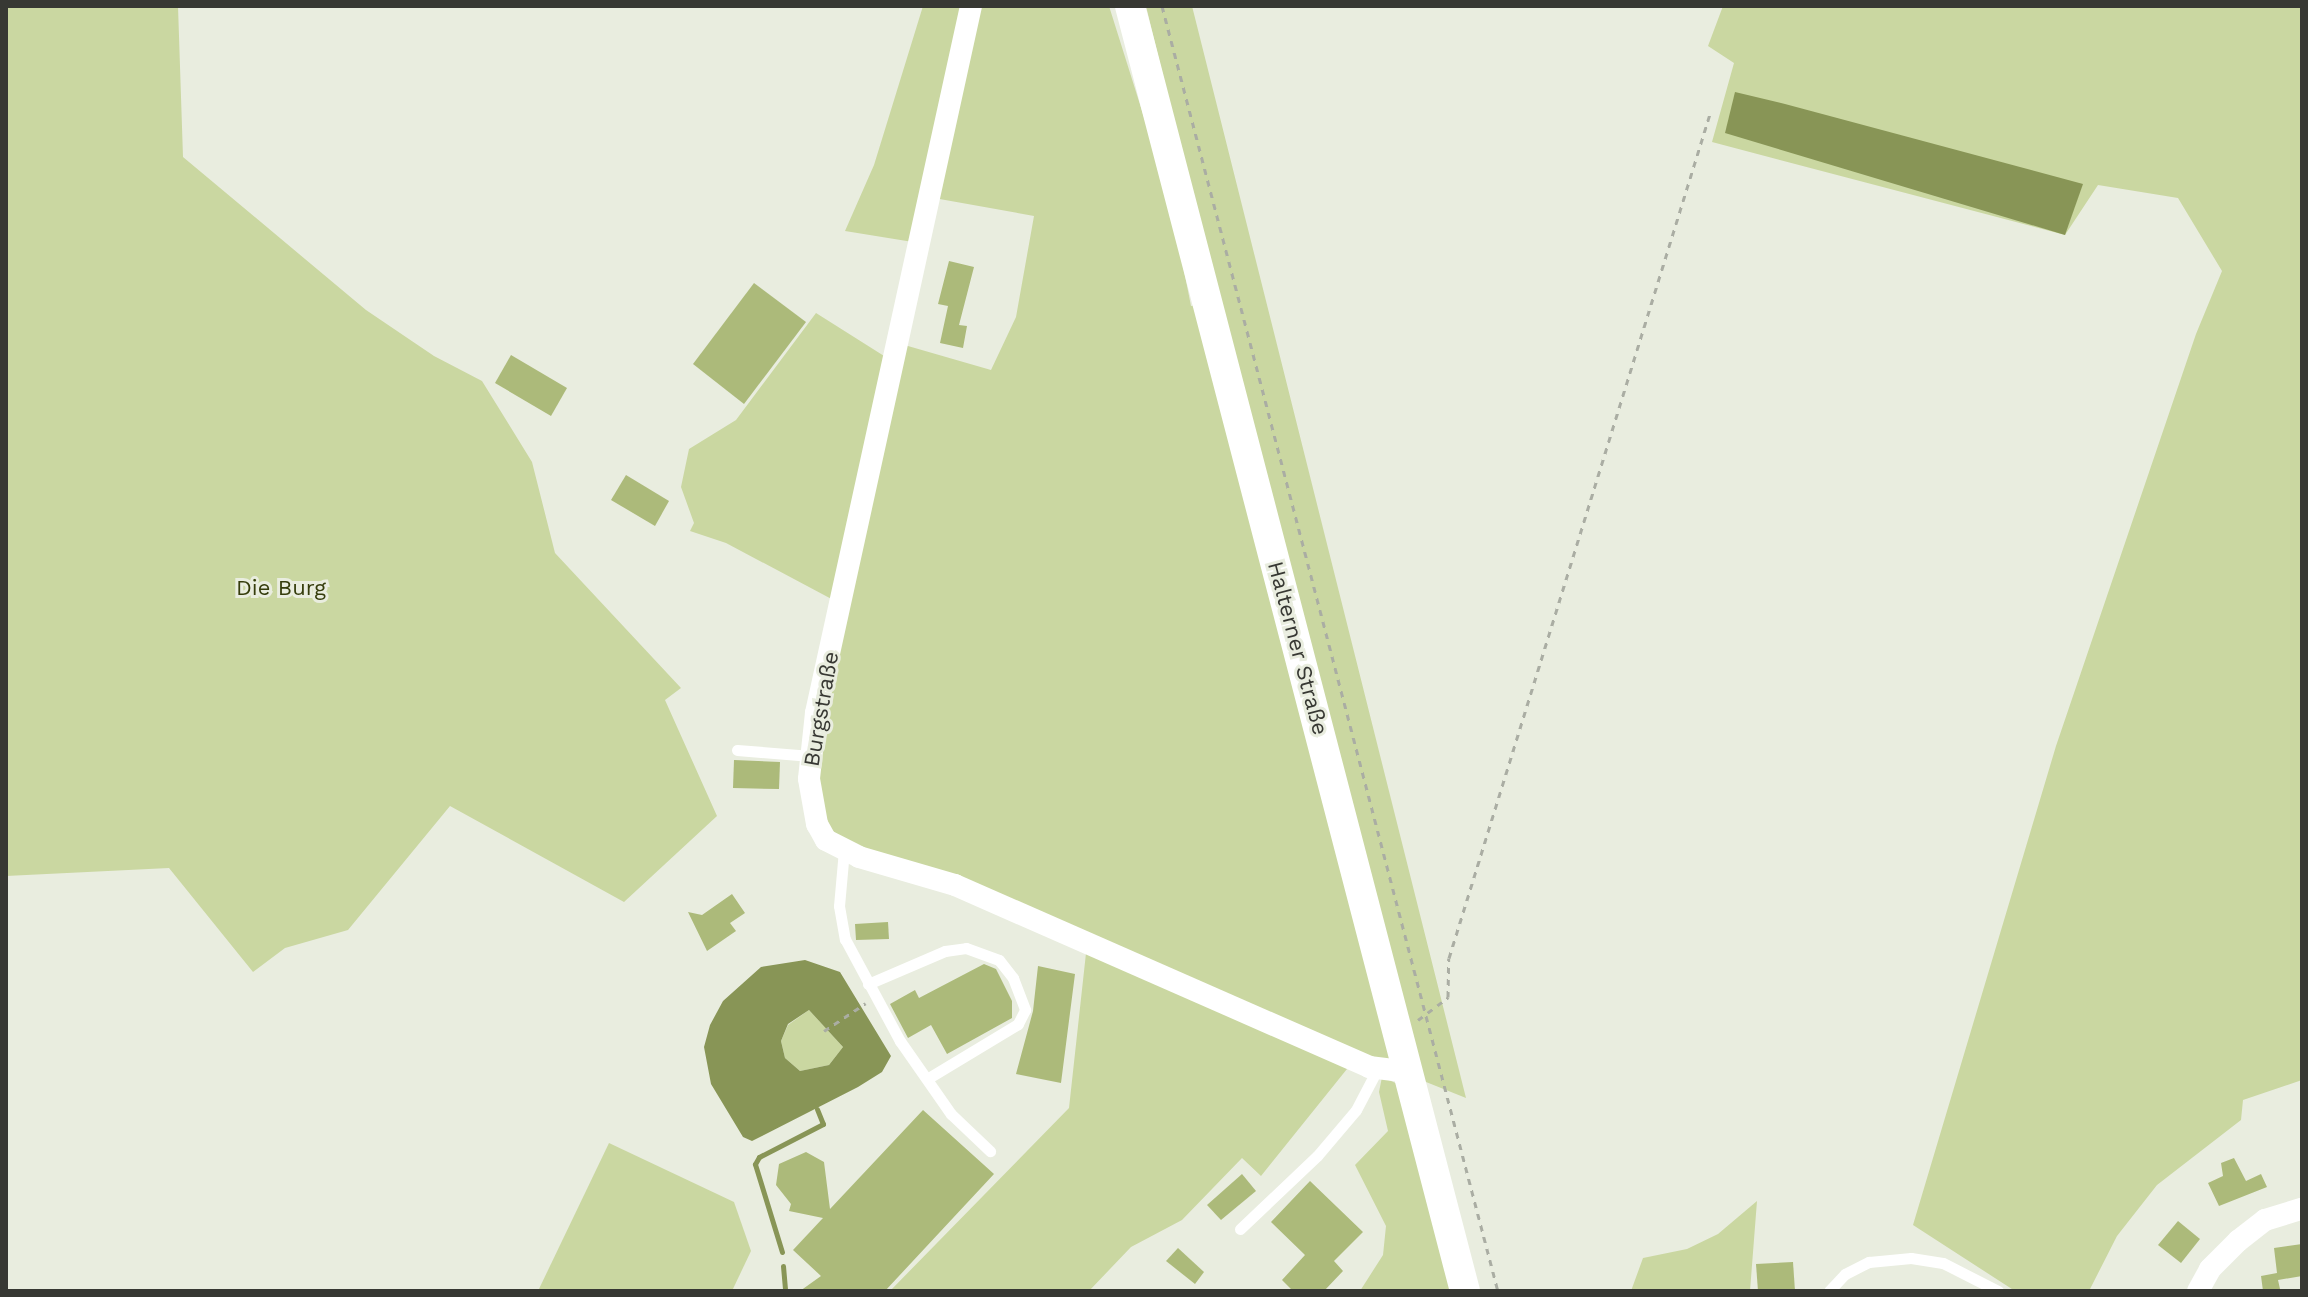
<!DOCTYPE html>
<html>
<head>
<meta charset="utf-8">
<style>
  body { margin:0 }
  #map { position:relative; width:2308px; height:1297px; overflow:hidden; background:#e9eddf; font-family:"Work Sans",sans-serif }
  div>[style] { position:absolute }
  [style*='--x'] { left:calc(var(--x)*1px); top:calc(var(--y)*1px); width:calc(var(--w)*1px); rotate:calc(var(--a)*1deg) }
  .green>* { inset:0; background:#cad7a1 }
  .water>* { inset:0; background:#889556 }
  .stream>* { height:5px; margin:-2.5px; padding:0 2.5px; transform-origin:2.5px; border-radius:2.5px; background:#889556 }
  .building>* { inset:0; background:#acba7a }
  .path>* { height:3px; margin-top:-1.5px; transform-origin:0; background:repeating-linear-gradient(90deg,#aaada3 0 6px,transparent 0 12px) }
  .service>* { height:11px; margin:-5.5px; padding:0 5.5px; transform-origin:5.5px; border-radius:5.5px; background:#fff }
  .minor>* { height:22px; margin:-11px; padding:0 11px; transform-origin:11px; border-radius:11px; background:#fff }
  .secondary>* { height:30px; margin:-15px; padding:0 15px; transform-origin:15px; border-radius:15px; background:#fff }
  span { translate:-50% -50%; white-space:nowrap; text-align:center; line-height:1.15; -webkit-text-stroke:6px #e9eddf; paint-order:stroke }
  .park-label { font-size:22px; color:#353d0c }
  .street-label { font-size:22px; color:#373833 }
  .frame { position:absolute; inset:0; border:8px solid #373833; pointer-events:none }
</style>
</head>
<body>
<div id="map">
  <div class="green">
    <div style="clip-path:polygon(6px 6px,178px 6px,183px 157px,366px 310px,434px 356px,482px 381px,532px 462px,555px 553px,681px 688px,665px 700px,717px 816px,624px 902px,450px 806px,348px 930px,285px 948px,253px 972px,169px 868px,6px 876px)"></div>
    <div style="clip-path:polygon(923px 6px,969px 6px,919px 243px,845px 231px,874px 165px)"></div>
    <div style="clip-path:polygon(973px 6px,1109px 6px,1170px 200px,1191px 306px,1218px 302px,1146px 6px,1192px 6px,1466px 1098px,859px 855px,819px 822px,813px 777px,901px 344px,991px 370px,1016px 317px,1034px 216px,934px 198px)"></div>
    <div style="clip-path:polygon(1723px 6px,2302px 6px,2302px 1080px,2243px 1100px,2241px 1120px,2157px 1185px,2117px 1236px,2089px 1291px,2015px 1291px,1913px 1225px,2056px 746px,2196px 334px,2222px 271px,2178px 198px,2098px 185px,2065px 235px,1712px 142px,1734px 63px,1708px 46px)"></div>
    <div style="clip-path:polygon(816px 313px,892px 361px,839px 603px,726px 543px,690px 531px,694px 523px,681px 487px,689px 449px,736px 420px)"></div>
    <div style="clip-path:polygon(1087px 944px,1351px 1064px,1261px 1176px,1242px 1158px,1182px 1220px,1131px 1247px,1089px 1291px,890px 1291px,1069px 1108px)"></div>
    <div style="clip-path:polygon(809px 1010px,843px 1047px,829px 1065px,800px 1071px,785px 1058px,781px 1041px,788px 1025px)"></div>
    <div style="clip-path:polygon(1382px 1077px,1409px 1089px,1450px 1291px,1360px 1291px,1383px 1255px,1386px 1226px,1355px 1165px,1388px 1131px,1379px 1092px)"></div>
    <div style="clip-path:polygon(609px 1143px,734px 1202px,751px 1251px,732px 1291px,538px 1291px)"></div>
    <div style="clip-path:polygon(1757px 1201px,1750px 1291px,1631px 1291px,1643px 1258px,1687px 1249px,1718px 1234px)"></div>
  </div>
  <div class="water">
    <div style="clip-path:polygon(1735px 92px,1785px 104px,2083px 184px,2065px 235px,1725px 133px)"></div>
    <div style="clip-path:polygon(evenodd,805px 960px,840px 972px,891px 1056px,882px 1072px,858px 1087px,752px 1141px,743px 1137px,711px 1084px,704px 1047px,710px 1025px,723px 1001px,761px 967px,805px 960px,809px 1010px,843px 1047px,829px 1065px,800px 1071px,785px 1058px,781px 1041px,788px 1024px,809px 1010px)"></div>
  </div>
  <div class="stream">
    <div style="--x:782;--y:1252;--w:92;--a:-107.1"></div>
    <div style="--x:755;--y:1164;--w:8;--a:-60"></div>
    <div style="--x:759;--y:1157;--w:72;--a:-27.3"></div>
    <div style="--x:823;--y:1124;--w:16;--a:-112"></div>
    <div style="--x:783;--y:1266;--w:25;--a:85"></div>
  </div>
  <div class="building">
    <div style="clip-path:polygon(949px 261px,974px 267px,959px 325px,967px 326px,963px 348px,940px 343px,948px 306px,938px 304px)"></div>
    <div style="clip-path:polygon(754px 283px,806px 322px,744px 404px,693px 364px)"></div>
    <div style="clip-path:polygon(511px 355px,567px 388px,551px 416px,495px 383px)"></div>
    <div style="clip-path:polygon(626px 475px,669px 501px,655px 526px,611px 500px)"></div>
    <div style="clip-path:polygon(734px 760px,780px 762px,779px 789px,733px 788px)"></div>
    <div style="clip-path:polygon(732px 894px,745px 913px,730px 923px,736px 931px,707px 951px,688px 912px,702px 915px)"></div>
    <div style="clip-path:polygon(888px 922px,889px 939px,856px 940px,855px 924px)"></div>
    <div style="clip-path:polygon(984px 964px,996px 969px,1012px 1001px,1012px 1018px,947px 1054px,931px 1025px,908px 1038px,890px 1004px,915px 990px,919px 998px)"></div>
    <div style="clip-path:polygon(1038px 966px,1075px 974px,1061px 1083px,1016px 1074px,1033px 1011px)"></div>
    <div style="clip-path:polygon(923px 1110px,994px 1174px,885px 1291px,800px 1291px,821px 1276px,793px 1250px,823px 1218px,789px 1211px,791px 1204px,776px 1185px,779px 1164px,806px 1152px,824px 1162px,830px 1209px)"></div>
    <div style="clip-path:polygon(2234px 1158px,2246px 1181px,2261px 1174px,2267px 1187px,2219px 1206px,2208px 1183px,2223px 1176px,2221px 1163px)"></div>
    <div style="clip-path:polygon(1242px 1174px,1256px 1191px,1221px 1220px,1207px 1205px)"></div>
    <div style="clip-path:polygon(1310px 1181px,1363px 1232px,1334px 1261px,1343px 1271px,1324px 1291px,1293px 1291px,1282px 1280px,1305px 1255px,1271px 1222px)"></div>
    <div style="clip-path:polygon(2178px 1221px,2200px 1239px,2181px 1263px,2158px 1245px)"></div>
    <div style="clip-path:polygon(2302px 1244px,2302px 1276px,2278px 1280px,2280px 1289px,2263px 1291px,2261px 1276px,2277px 1273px,2274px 1248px)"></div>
    <div style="clip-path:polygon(1178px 1248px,1204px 1272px,1195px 1284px,1166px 1261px)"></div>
    <div style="clip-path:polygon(1793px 1262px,1795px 1291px,1758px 1291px,1756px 1264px)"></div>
  </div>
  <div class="path">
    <div style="--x:1162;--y:6;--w:1328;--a:75.35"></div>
    <div style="--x:1418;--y:1020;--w:38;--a:-37"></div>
    <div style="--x:1448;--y:997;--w:39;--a:-89"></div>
    <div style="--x:1449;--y:958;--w:883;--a:-72.82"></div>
    <div style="--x:824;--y:1031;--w:50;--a:-33.7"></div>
  </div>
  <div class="service">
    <div style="--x:737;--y:750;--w:74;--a:4.6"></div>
    <div style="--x:844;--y:850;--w:56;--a:95.1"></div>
    <div style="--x:839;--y:906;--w:34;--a:80"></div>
    <div style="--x:845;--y:939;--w:116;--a:61.7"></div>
    <div style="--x:900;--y:1041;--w:89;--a:55.1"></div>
    <div style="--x:951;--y:1114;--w:54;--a:43.5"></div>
    <div style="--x:868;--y:984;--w:84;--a:-23.2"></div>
    <div style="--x:945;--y:951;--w:21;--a:-8"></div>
    <div style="--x:966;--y:948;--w:35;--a:20"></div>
    <div style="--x:999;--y:960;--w:23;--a:52"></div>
    <div style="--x:1013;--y:978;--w:34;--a:69"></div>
    <div style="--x:1025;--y:1010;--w:16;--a:117"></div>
    <div style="--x:1018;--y:1024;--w:106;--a:148.9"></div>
    <div style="--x:1240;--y:1229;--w:106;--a:-43.5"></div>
    <div style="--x:1317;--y:1156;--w:60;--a:-49.7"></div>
    <div style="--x:1356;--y:1110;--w:47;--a:-62.4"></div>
    <div style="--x:1829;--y:1291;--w:23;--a:-47"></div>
    <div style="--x:1845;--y:1274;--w:27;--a:-27"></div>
    <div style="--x:1869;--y:1262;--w:42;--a:-5.4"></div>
    <div style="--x:1911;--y:1258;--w:32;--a:9"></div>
    <div style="--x:1943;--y:1263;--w:62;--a:27"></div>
  </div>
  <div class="minor">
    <div style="--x:971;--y:6;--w:724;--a:102.37"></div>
    <div style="--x:816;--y:713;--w:66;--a:96.1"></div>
    <div style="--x:809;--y:779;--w:46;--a:79.9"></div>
    <div style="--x:817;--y:824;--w:18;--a:61"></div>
    <div style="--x:826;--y:840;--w:37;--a:27"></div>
    <div style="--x:859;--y:857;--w:100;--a:16.3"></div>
    <div style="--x:955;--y:885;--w:452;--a:23.7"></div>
    <div style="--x:1369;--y:1067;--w:41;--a:7"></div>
    <div style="--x:2198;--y:1291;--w:25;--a:-61"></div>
    <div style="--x:2210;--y:1269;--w:40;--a:-45"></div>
    <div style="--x:2238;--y:1241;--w:34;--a:-38"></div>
    <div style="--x:2265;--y:1220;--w:39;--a:-17"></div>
  </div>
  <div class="secondary">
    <div style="--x:1130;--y:6;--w:1328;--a:75.39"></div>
  </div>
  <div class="park-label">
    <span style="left:281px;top:588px">Die Burg</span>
  </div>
  <div class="street-label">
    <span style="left:1298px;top:648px;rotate:75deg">Halterner Straße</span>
    <span style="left:821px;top:709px;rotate:-80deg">Burgstraße</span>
  </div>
  <div class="frame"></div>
</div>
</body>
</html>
